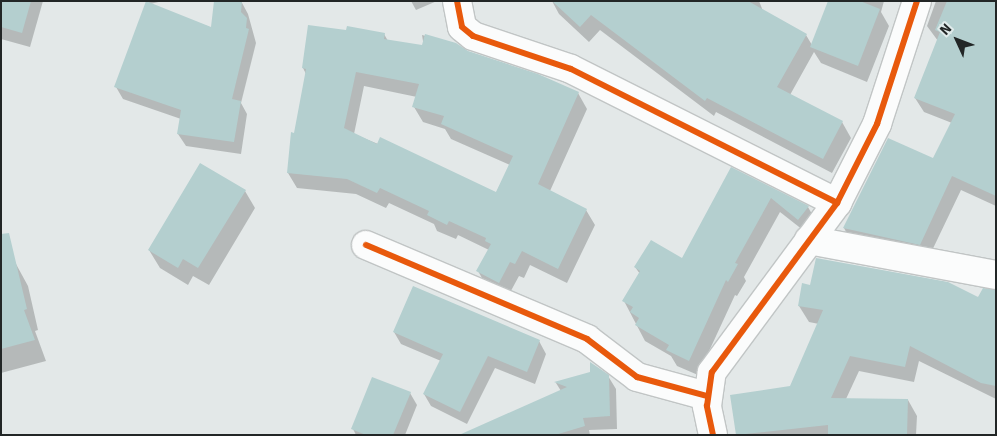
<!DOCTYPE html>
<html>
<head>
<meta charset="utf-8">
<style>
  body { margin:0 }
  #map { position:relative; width:997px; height:436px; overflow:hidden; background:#e3e8e8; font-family:Signika,sans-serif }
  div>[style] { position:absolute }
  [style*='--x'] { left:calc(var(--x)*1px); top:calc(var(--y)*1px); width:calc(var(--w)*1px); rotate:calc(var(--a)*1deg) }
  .shadow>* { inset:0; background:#0003 }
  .building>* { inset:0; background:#b4cfcf }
  .roads { filter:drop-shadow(1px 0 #c1c5c5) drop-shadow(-1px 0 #c1c5c5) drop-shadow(0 1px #c1c5c5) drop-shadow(0 -1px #c1c5c5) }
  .minor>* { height:28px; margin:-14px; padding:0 14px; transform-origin:14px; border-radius:14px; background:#fbfcfc }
  .cycleway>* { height:6px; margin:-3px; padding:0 3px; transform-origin:3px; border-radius:3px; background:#e8590c }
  span { translate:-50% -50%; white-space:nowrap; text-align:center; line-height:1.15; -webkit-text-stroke:4px #e0ebeb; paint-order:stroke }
  .frame { position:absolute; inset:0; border:2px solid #222626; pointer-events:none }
  .north { position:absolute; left:932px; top:15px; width:50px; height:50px; -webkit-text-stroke:4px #e0ebeb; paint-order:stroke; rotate:313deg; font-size:14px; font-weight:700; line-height:20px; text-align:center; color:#222626 }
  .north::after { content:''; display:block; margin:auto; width:18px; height:22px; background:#222626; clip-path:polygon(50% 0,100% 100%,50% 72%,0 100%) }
</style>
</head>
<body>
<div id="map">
  <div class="shadow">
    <div style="clip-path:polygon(1px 1px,43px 1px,30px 47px,1px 39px)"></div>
    <div style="clip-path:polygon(149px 1px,163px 1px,150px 4px,212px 28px,241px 1px,248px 14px,256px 43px,241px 103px,247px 114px,241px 154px,186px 146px,178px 134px,181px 119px,123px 99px,116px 87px)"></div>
    <div style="clip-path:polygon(411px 1px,437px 1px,416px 10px)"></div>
    <div style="clip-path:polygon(552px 1px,759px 1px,763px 11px,806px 35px,812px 45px,830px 1px,884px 1px,881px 12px,889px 26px,867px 82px,821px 63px,814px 52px,790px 95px,842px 122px,851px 138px,832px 173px,716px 112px,714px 116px,600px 30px,589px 42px,559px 14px)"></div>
    <div style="clip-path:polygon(936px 1px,996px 1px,996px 206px,961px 190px,928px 259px,852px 243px,844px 228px,933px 159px,952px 123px,924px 112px,915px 98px,938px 41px,927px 26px)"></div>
    <div style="clip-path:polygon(evenodd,384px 34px,388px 41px,424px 47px,422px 35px,456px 44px,467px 52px,578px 93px,587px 109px,550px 191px,586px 210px,595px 225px,567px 283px,530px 265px,524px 278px,519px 276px,507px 298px,487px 287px,478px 271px,489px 250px,458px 235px,456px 239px,437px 231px,434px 224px,389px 203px,386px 208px,356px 194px,297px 188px,288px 173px,306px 74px,303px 68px,384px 34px,364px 86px,417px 97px,414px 107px,423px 122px,445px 129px,451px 139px,510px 165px,496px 193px,354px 134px,364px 86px)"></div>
    <div style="clip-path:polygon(732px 169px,808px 207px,817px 223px,808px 234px,780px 212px,744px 277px,746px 281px,737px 296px,735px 295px,698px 375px,677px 366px,671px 356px,645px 341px,624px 301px,640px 274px,635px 267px,682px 260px)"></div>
    <div style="clip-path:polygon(245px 191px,255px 208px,209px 285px,193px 276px,188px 285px,160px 268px,149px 250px)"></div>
    <div style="clip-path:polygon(1px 242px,4px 242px,28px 286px,38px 330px,35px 331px,46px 361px,1px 373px)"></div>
    <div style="clip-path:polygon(996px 296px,996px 399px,919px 361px,914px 382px,859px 371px,846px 399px,908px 400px,917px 416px,916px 435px,737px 435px,791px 387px,819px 324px,809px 322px,799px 306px)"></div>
    <div style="clip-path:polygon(394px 332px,539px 341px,546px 354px,535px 384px,495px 368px,467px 424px,431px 406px,424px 394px,441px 361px,401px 344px)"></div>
    <div style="clip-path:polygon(592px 373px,608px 376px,616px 389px,617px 429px,589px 430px,590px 435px,489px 435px,561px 391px,556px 383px)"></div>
    <div style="clip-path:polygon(410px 393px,417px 405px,405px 435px,356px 435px,353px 429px)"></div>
  </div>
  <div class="building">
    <div style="clip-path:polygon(1px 1px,31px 1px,22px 33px,1px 27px)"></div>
    <div style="clip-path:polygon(146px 1px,211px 27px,214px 1px,242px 1px,241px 12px,247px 18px,246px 28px,249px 29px,232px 99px,241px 101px,234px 142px,177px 134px,181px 110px,114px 87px)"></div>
    <div style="clip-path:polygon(552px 1px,748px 1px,807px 34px,777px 87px,843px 121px,823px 159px,707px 98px,705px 101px,591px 15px,580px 27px)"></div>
    <div style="clip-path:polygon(828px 1px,860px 1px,880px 9px,858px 66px,810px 47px)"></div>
    <div style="clip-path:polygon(947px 1px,996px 1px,996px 196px,952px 176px,920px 245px,843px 228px,888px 138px,933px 158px,955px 114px,914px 98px,940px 32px,935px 30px)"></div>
    <div style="clip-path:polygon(evenodd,308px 25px,346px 30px,347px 26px,385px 33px,384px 39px,422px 45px,425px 34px,456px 43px,468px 51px,538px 74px,579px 92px,538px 184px,587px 209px,558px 269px,522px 251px,515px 264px,510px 262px,499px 283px,476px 271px,491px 244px,485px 241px,486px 238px,449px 221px,447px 225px,427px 215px,429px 211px,380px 188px,377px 193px,347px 179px,287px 173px,291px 132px,294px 133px,306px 69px,302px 68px,308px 25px,356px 72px,419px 84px,412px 107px,444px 116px,441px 124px,513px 156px,496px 192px,380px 137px,377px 144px,344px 128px,356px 72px)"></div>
    <div style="clip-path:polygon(200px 163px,246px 190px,198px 268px,183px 259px,178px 268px,148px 250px)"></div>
    <div style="clip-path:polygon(731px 167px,809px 206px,798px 220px,771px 198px,735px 263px,738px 264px,728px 282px,726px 280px,689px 361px,666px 350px,669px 345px,635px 325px,639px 318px,630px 312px,633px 307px,622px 301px,640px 271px,634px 267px,651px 240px,682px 258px)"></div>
    <div style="clip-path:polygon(9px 233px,27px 309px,24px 310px,35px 340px,1px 349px,1px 234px)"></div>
    <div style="clip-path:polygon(816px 258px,948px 282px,978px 297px,983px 288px,996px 290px,996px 386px,981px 383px,910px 346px,905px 367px,850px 356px,831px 398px,908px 399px,907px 435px,828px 435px,828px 425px,736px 435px,730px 395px,790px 386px,823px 310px,798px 306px,802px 283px,810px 285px)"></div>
    <div style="clip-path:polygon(413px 286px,540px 340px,527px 372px,488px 356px,460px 412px,423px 394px,443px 354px,393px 332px)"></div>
    <div style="clip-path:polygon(590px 362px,609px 375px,610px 416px,583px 418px,585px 426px,555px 435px,459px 435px,567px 387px,554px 382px,590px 372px)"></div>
    <div style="clip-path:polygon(372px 377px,411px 392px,393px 435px,366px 435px,351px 429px)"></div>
  </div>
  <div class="roads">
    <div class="minor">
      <div style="--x:457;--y:1;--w:26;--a:79"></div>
      <div style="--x:462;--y:27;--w:14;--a:39"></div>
      <div style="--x:473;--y:36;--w:103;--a:18.6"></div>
      <div style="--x:571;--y:69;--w:298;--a:26.7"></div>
      <div style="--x:809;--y:240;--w:190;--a:10.6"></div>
      <div style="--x:366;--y:245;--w:240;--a:23"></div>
      <div style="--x:587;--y:339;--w:63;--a:37.2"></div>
      <div style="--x:637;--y:377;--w:73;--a:15.2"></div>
      <div style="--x:713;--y:435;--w:30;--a:-102"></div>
      <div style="--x:707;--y:406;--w:34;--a:-82"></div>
      <div style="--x:712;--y:372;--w:210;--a:-53.5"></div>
      <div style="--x:837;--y:203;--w:89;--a:-63.1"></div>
      <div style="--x:877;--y:124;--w:129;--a:-72"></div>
    </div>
  </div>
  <div class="cycleway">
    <div style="--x:457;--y:1;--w:26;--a:79"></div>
    <div style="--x:462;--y:27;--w:14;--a:39"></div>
    <div style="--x:473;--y:36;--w:103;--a:18.6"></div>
    <div style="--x:571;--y:69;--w:298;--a:26.7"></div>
    <div style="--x:366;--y:245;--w:240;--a:23"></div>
    <div style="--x:587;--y:339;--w:63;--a:37.2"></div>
    <div style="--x:637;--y:377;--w:73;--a:15.2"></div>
    <div style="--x:713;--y:435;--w:30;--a:-102"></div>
    <div style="--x:707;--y:406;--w:34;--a:-82"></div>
    <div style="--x:712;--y:372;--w:210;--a:-53.5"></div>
    <div style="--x:837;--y:203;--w:89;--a:-63.1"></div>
    <div style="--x:877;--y:124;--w:129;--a:-72"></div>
  </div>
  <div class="frame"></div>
  <div class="north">N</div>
</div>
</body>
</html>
